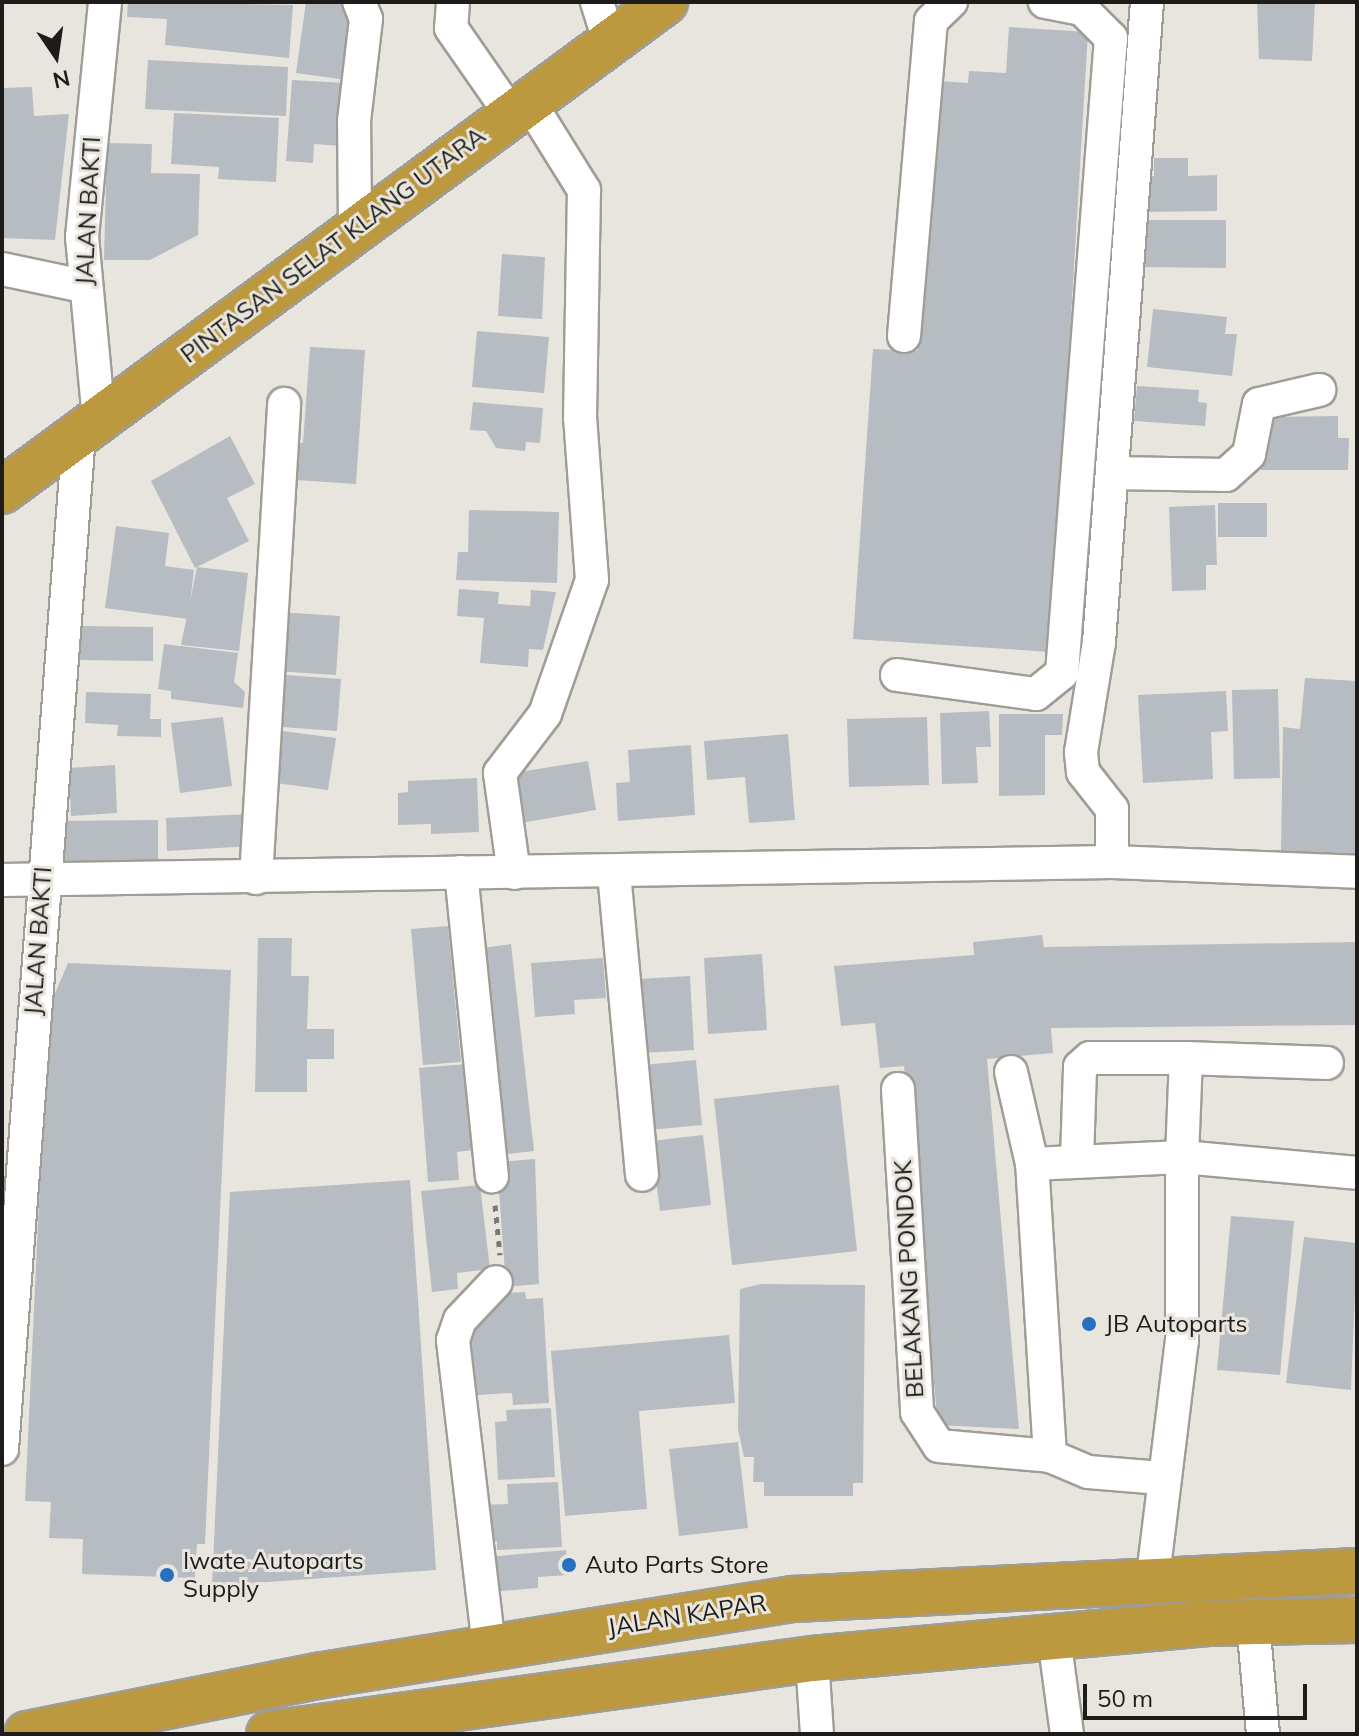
<!DOCTYPE html>
<html>
<head>
<meta charset="utf-8">
<style>
  body { margin:0 }
  #map { position:relative; width:1359px; height:1736px; overflow:hidden; background:#e8e5de; font-family:Mulish,sans-serif }
  div>[style] { position:absolute }
  [style*='--x'] { left:calc(var(--x)*1px); top:calc(var(--y)*1px); width:calc(var(--w)*1px); rotate:calc(var(--a)*1deg) }
  .building>* { inset:0; background:#b7bcc2 }
  .path>* { height:5px; margin-top:-2.5px; transform-origin:0; background:repeating-linear-gradient(90deg,#7b7975 0 6px,transparent 0 12px) }
  .roads { filter:drop-shadow(2px 0 #9f9d96) drop-shadow(-2px 0 #9f9d96) drop-shadow(0 2px #9f9d96) drop-shadow(0 -2px #9f9d96) }
  .minor>* { height:32px; margin:-16px; padding:0 16px; transform-origin:16px; border-radius:16px; background:#fff }
  .highway>* { height:44px; margin:-22px; padding:0 22px; transform-origin:22px; border-radius:22px; background:#bc983f }
  .dots>* { width:22px; height:22px; translate:-50% -50%; box-sizing:border-box; border:4px solid #e8e5de; border-radius:50% }
  span { translate:-50% -50%; white-space:nowrap; text-align:center; line-height:1.15; -webkit-text-stroke:6px #e8e5de; paint-order:stroke }
  .street-label { font-size:24px; color:#1d1c1a }
  .poi-label { font-size:24px; color:#1d1c1a }
  .left { translate:0 -50%; text-align:left }
  .frame { position:absolute; inset:0; border:4px solid #1d1c1a; pointer-events:none }
  .north { position:absolute; left:16px; top:16px; width:80px; height:80px; -webkit-text-stroke:6px #e8e5de; paint-order:stroke; rotate:167deg; font-size:22px; font-weight:700; line-height:32px; text-align:center; color:#1d1c1a }
  .north::after { content:''; display:block; margin:auto; width:28px; height:36px; background:#1d1c1a; clip-path:polygon(50% 0,100% 100%,50% 72%,0 100%) }
  .scale { position:absolute; left:1083px; top:1684px; width:224px; height:36px; box-sizing:border-box; border:4px solid #1d1c1a; border-top:0; padding-left:10px; font-size:24px; line-height:28px; white-space:nowrap; color:#1d1c1a; -webkit-text-stroke:6px #e8e5de; paint-order:stroke }
</style>
</head>
<body>
<div id="map">
  <div class="building">
    <div style="clip-path:polygon(128px 2px,293px 5px,289px 58px,165px 45px,167px 19px,127px 17px)"></div>
    <div style="clip-path:polygon(306px 2px,357px 2px,354px 81px,296px 73px)"></div>
    <div style="clip-path:polygon(1257px 2px,1315px 2px,1312px 61px,1259px 59px)"></div>
    <div style="clip-path:polygon(1009px 27px,1088px 32px,1051px 652px,853px 639px,873px 349px,918px 351px,937px 81px,968px 83px,969px 71px,1006px 73px)"></div>
    <div style="clip-path:polygon(148px 60px,288px 67px,286px 116px,145px 109px)"></div>
    <div style="clip-path:polygon(292px 80px,346px 83px,342px 146px,314px 144px,313px 163px,286px 161px)"></div>
    <div style="clip-path:polygon(32px 87px,34px 116px,69px 114px,55px 240px,2px 238px,2px 88px)"></div>
    <div style="clip-path:polygon(174px 113px,279px 118px,276px 182px,218px 179px,219px 167px,171px 164px)"></div>
    <div style="clip-path:polygon(107px 143px,152px 144px,151px 173px,200px 174px,198px 235px,150px 260px,104px 260px)"></div>
    <div style="clip-path:polygon(1154px 158px,1188px 158px,1188px 176px,1217px 175px,1217px 211px,1141px 212px,1141px 176px,1154px 176px)"></div>
    <div style="clip-path:polygon(1137px 220px,1226px 220px,1226px 268px,1137px 267px)"></div>
    <div style="clip-path:polygon(502px 254px,545px 257px,542px 319px,498px 316px)"></div>
    <div style="clip-path:polygon(1153px 309px,1227px 317px,1225px 334px,1237px 334px,1232px 376px,1147px 367px)"></div>
    <div style="clip-path:polygon(477px 331px,549px 337px,544px 393px,472px 387px)"></div>
    <div style="clip-path:polygon(310px 347px,365px 350px,356px 484px,281px 479px,283px 442px,303px 443px)"></div>
    <div style="clip-path:polygon(1137px 386px,1199px 390px,1198px 402px,1207px 403px,1205px 426px,1134px 421px)"></div>
    <div style="clip-path:polygon(473px 402px,543px 408px,540px 443px,526px 442px,525px 451px,496px 448px,486px 431px,470px 430px)"></div>
    <div style="clip-path:polygon(1338px 416px,1338px 438px,1349px 438px,1348px 470px,1261px 470px,1262px 417px)"></div>
    <div style="clip-path:polygon(230px 436px,255px 484px,227px 498px,249px 541px,195px 568px,151px 481px)"></div>
    <div style="clip-path:polygon(1218px 503px,1267px 503px,1267px 537px,1218px 537px)"></div>
    <div style="clip-path:polygon(1215px 505px,1217px 565px,1206px 565px,1206px 590px,1172px 591px,1169px 507px)"></div>
    <div style="clip-path:polygon(469px 510px,559px 512px,557px 583px,456px 580px,458px 552px,468px 552px)"></div>
    <div style="clip-path:polygon(116px 526px,169px 533px,165px 566px,194px 570px,188px 619px,105px 608px)"></div>
    <div style="clip-path:polygon(197px 567px,248px 573px,239px 651px,181px 645px)"></div>
    <div style="clip-path:polygon(459px 589px,499px 592px,498px 604px,530px 606px,531px 590px,556px 592px,543px 650px,529px 649px,528px 667px,480px 663px,484px 618px,457px 616px)"></div>
    <div style="clip-path:polygon(279px 612px,340px 616px,336px 675px,275px 671px)"></div>
    <div style="clip-path:polygon(79px 626px,153px 627px,153px 661px,78px 660px)"></div>
    <div style="clip-path:polygon(164px 644px,238px 653px,234px 682px,245px 692px,243px 708px,171px 699px,171px 691px,158px 689px)"></div>
    <div style="clip-path:polygon(271px 674px,341px 679px,337px 731px,267px 726px)"></div>
    <div style="clip-path:polygon(1305px 678px,1357px 681px,1357px 861px,1281px 852px,1283px 727px,1300px 729px)"></div>
    <div style="clip-path:polygon(1278px 689px,1280px 778px,1234px 779px,1232px 690px)"></div>
    <div style="clip-path:polygon(1226px 691px,1228px 731px,1211px 732px,1213px 779px,1143px 783px,1138px 695px)"></div>
    <div style="clip-path:polygon(86px 692px,151px 694px,150px 719px,161px 719px,161px 737px,117px 736px,118px 725px,85px 723px)"></div>
    <div style="clip-path:polygon(989px 711px,991px 747px,976px 747px,978px 783px,942px 784px,940px 713px)"></div>
    <div style="clip-path:polygon(999px 714px,1063px 714px,1062px 735px,1045px 735px,1045px 795px,999px 796px)"></div>
    <div style="clip-path:polygon(223px 717px,232px 786px,180px 793px,171px 723px)"></div>
    <div style="clip-path:polygon(927px 717px,929px 785px,849px 787px,847px 719px)"></div>
    <div style="clip-path:polygon(275px 730px,336px 738px,328px 790px,268px 782px)"></div>
    <div style="clip-path:polygon(788px 734px,795px 820px,749px 823px,745px 777px,707px 780px,704px 741px)"></div>
    <div style="clip-path:polygon(691px 745px,695px 815px,618px 821px,616px 783px,630px 782px,628px 750px)"></div>
    <div style="clip-path:polygon(588px 761px,596px 810px,515px 824px,507px 774px)"></div>
    <div style="clip-path:polygon(115px 765px,117px 813px,71px 816px,69px 768px)"></div>
    <div style="clip-path:polygon(477px 778px,479px 832px,431px 834px,431px 824px,398px 825px,398px 793px,408px 792px,408px 781px)"></div>
    <div style="clip-path:polygon(250px 814px,252px 846px,167px 851px,166px 818px)"></div>
    <div style="clip-path:polygon(158px 820px,158px 861px,52px 862px,52px 821px)"></div>
    <div style="clip-path:polygon(448px 926px,461px 1062px,423px 1065px,411px 929px)"></div>
    <div style="clip-path:polygon(1042px 935px,1044px 947px,1357px 942px,1357px 1025px,1051px 1028px,1053px 1053px,987px 1059px,1019px 1429px,938px 1425px,904px 1066px,880px 1068px,875px 1023px,841px 1026px,834px 966px,974px 955px,973px 942px)"></div>
    <div style="clip-path:polygon(258px 938px,292px 938px,291px 976px,309px 976px,307px 1029px,334px 1029px,334px 1059px,307px 1059px,307px 1092px,255px 1092px)"></div>
    <div style="clip-path:polygon(511px 944px,534px 1151px,491px 1156px,467px 950px)"></div>
    <div style="clip-path:polygon(762px 954px,767px 1030px,708px 1034px,704px 958px)"></div>
    <div style="clip-path:polygon(603px 958px,606px 998px,574px 1000px,575px 1014px,535px 1017px,531px 963px)"></div>
    <div style="clip-path:polygon(68px 963px,231px 970px,205px 1544px,197px 1544px,195px 1578px,82px 1574px,83px 1539px,49px 1538px,51px 1502px,25px 1501px,48px 1010px)"></div>
    <div style="clip-path:polygon(690px 976px,694px 1050px,642px 1053px,638px 979px)"></div>
    <div style="clip-path:polygon(696px 1060px,702px 1125px,649px 1130px,643px 1065px)"></div>
    <div style="clip-path:polygon(466px 1064px,473px 1150px,457px 1152px,459px 1180px,428px 1182px,419px 1068px)"></div>
    <div style="clip-path:polygon(839px 1085px,857px 1251px,732px 1265px,714px 1099px)"></div>
    <div style="clip-path:polygon(703px 1135px,711px 1205px,660px 1211px,651px 1141px)"></div>
    <div style="clip-path:polygon(535px 1159px,539px 1284px,506px 1287px,497px 1162px)"></div>
    <div style="clip-path:polygon(410px 1180px,436px 1570px,212px 1586px,230px 1192px)"></div>
    <div style="clip-path:polygon(480px 1185px,490px 1269px,457px 1273px,458px 1289px,432px 1292px,421px 1191px)"></div>
    <div style="clip-path:polygon(1231px 1216px,1294px 1221px,1280px 1375px,1217px 1370px)"></div>
    <div style="clip-path:polygon(1304px 1237px,1357px 1243px,1351px 1390px,1286px 1383px)"></div>
    <div style="clip-path:polygon(761px 1284px,865px 1285px,863px 1483px,853px 1483px,853px 1496px,764px 1496px,764px 1482px,753px 1482px,754px 1457px,744px 1457px,738px 1429px,740px 1289px)"></div>
    <div style="clip-path:polygon(525px 1292px,526px 1299px,543px 1298px,549px 1403px,513px 1405px,512px 1393px,462px 1396px,457px 1317px,476px 1295px)"></div>
    <div style="clip-path:polygon(729px 1335px,735px 1403px,639px 1411px,647px 1509px,565px 1516px,551px 1351px)"></div>
    <div style="clip-path:polygon(551px 1408px,555px 1477px,498px 1480px,495px 1422px,507px 1421px,506px 1410px)"></div>
    <div style="clip-path:polygon(738px 1442px,748px 1528px,679px 1536px,669px 1449px)"></div>
    <div style="clip-path:polygon(558px 1482px,562px 1547px,497px 1550px,497px 1541px,481px 1542px,480px 1505px,508px 1504px,507px 1484px)"></div>
    <div style="clip-path:polygon(566px 1550px,568px 1575px,538px 1577px,538px 1588px,489px 1592px,486px 1557px)"></div>
  </div>
  <div class="path">
    <div style="--x:495;--y:1205;--w:50;--a:84.3"></div>
  </div>
  <div class="roads">
    <div class="minor">
      <div style="--x:453;--y:2;--w:26;--a:94"></div>
      <div style="--x:451;--y:28;--w:103;--a:55.2"></div>
      <div style="--x:597;--y:2;--w:43;--a:72.4"></div>
      <div style="--x:355;--y:226;--w:105;--a:-90.5"></div>
      <div style="--x:354;--y:121;--w:103;--a:-83.3"></div>
      <div style="--x:366;--y:19;--w:18;--a:-112"></div>
      <div style="--x:2;--y:269;--w:83;--a:11.9"></div>
      <div style="--x:904;--y:336;--w:316;--a:-85.1"></div>
      <div style="--x:931;--y:21;--w:28;--a:-44"></div>
      <div style="--x:99;--y:420;--w:184;--a:-95.3"></div>
      <div style="--x:82;--y:237;--w:236;--a:-84.4"></div>
      <div style="--x:1113;--y:473;--w:113;--a:1"></div>
      <div style="--x:1226;--y:475;--w:31;--a:-42"></div>
      <div style="--x:1249;--y:454;--w:51;--a:-78.7"></div>
      <div style="--x:1259;--y:404;--w:62;--a:-13.1"></div>
      <div style="--x:897;--y:675;--w:140;--a:7.8"></div>
      <div style="--x:1036;--y:694;--w:33;--a:-39"></div>
      <div style="--x:1062;--y:673;--w:637;--a:-85.59"></div>
      <div style="--x:1111;--y:38;--w:41;--a:-135"></div>
      <div style="--x:1082;--y:9;--w:38;--a:-169"></div>
      <div style="--x:1112;--y:862;--w:53;--a:-90"></div>
      <div style="--x:1112;--y:809;--w:47;--a:-128.1"></div>
      <div style="--x:1083;--y:772;--w:20;--a:-96"></div>
      <div style="--x:1081;--y:752;--w:111;--a:-80.7"></div>
      <div style="--x:1099;--y:642;--w:642;--a:-85.71"></div>
      <div style="--x:461;--y:872;--w:306;--a:84.2"></div>
      <div style="--x:514;--y:873;--w:101;--a:-98"></div>
      <div style="--x:500;--y:773;--w:74;--a:-52.7"></div>
      <div style="--x:545;--y:714;--w:142;--a:-70.7"></div>
      <div style="--x:592;--y:580;--w:162;--a:-94.2"></div>
      <div style="--x:580;--y:418;--w:228;--a:-89"></div>
      <div style="--x:584;--y:190;--w:106;--a:-121.9"></div>
      <div style="--x:614;--y:873;--w:303;--a:84.7"></div>
      <div style="--x:256;--y:878;--w:475;--a:-86.6"></div>
      <div style="--x:2;--y:880;--w:1110;--a:-0.93"></div>
      <div style="--x:1112;--y:862;--w:245;--a:2.3"></div>
      <div style="--x:1011;--y:1072;--w:94;--a:77.1"></div>
      <div style="--x:898;--y:1089;--w:324;--a:86.6"></div>
      <div style="--x:917;--y:1412;--w:40;--a:57.1"></div>
      <div style="--x:939;--y:1446;--w:111;--a:5.1"></div>
      <div style="--x:1077;--y:1159;--w:92;--a:-88.1"></div>
      <div style="--x:1080;--y:1067;--w:13;--a:-42"></div>
      <div style="--x:1090;--y:1058;--w:96;--a:0"></div>
      <div style="--x:2;--y:1449;--w:1018;--a:-85.66"></div>
      <div style="--x:1161;--y:1478;--w:73;--a:-175.3"></div>
      <div style="--x:1088;--y:1472;--w:41;--a:-157.2"></div>
      <div style="--x:1050;--y:1456;--w:293;--a:-93.5"></div>
      <div style="--x:1032;--y:1164;--w:150;--a:-2.7"></div>
      <div style="--x:1182;--y:1157;--w:99;--a:-87.7"></div>
      <div style="--x:1186;--y:1058;--w:141;--a:2"></div>
      <div style="--x:1153;--y:1576;--w:237;--a:-83"></div>
      <div style="--x:1182;--y:1341;--w:184;--a:-90"></div>
      <div style="--x:1182;--y:1157;--w:176;--a:5.2"></div>
      <div style="--x:1253;--y:1622;--w:112;--a:84.9"></div>
      <div style="--x:1054;--y:1638;--w:97;--a:82.3"></div>
      <div style="--x:489;--y:1647;--w:309;--a:-96.7"></div>
      <div style="--x:453;--y:1340;--w:21;--a:-71"></div>
      <div style="--x:460;--y:1320;--w:52;--a:-46.5"></div>
      <div style="--x:812;--y:1659;--w:75;--a:86.2"></div>
    </div>
    <div class="highway">
      <div style="--x:2;--y:491;--w:824;--a:-36.41"></div>
      <div style="--x:27;--y:1734;--w:296;--a:-11.3"></div>
      <div style="--x:317;--y:1676;--w:483;--a:-9.2"></div>
      <div style="--x:794;--y:1599;--w:564;--a:-2.85"></div>
      <div style="--x:269;--y:1734;--w:548;--a:-7.86"></div>
      <div style="--x:812;--y:1659;--w:400;--a:-5.2"></div>
      <div style="--x:1210;--y:1623;--w:147;--a:-1.2"></div>
    </div>
  </div>
  <div class="dots">
    <div style="left:1089px;top:1324px;background:#276fc0"></div>
    <div style="left:569px;top:1565px;background:#276fc0"></div>
    <div style="left:167px;top:1575px;background:#276fc0"></div>
  </div>
  <div class="street-label">
    <span style="left:88px;top:211px;rotate:-87deg">JALAN BAKTI</span>
    <span style="left:333px;top:245px;rotate:-37deg">PINTASAN SELAT KLANG UTARA</span>
    <span style="left:38px;top:941px;rotate:-86deg">JALAN BAKTI</span>
    <span style="left:909px;top:1279px;rotate:-93deg">BELAKANG PONDOK</span>
    <span style="left:687px;top:1615px;rotate:-9deg">JALAN KAPAR</span>
  </div>
  <div class="poi-label">
    <span class="left" style="left:1105px;top:1324px">JB Autoparts</span>
    <span class="left" style="left:183px;top:1575px">Iwate Autoparts<br>Supply</span>
    <span class="left" style="left:585px;top:1565px">Auto Parts Store</span>
  </div>
  <div class="frame"></div>
  <div class="north">N</div>
  <div class="scale">50 m</div>
</div>
</body>
</html>
